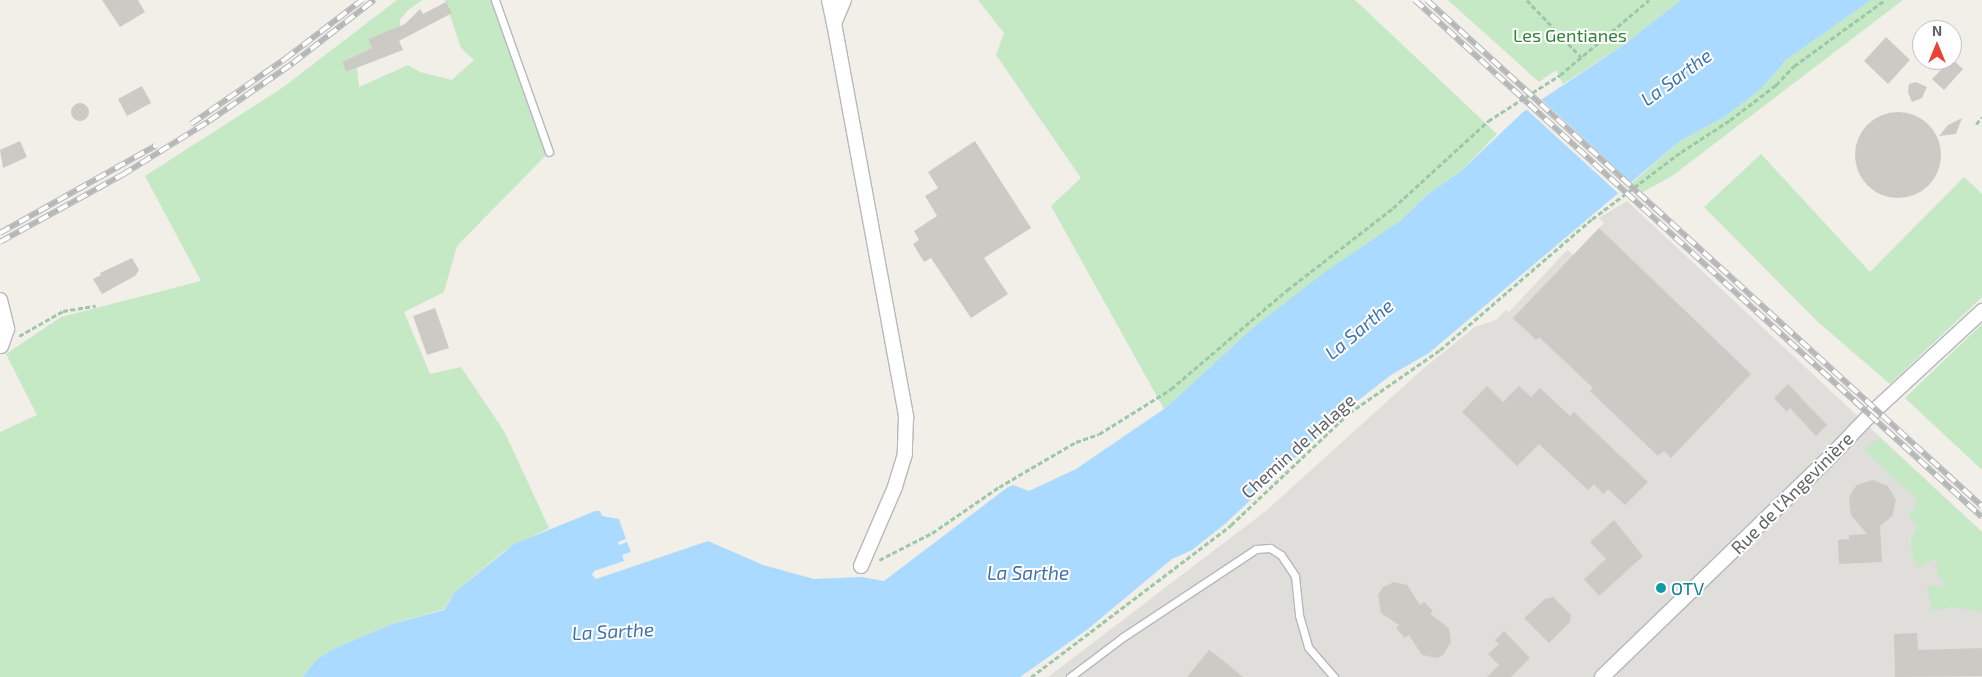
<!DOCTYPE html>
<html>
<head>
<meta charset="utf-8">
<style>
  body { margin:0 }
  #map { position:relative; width:1982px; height:677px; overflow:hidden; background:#f1efe8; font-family:"Exo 2",sans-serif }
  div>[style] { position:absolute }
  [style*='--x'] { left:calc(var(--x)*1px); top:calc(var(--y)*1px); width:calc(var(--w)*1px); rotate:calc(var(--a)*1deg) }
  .industrial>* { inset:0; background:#e0deda }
  .green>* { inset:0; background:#c5e8c5 }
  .water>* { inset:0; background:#aadaff }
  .pier>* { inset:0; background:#f1efe8 }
  .building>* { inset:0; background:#cccac5 }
  .round { border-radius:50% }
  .path>* { height:2.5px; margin-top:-1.25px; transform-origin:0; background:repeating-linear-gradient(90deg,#9cc7a9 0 5px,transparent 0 7.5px) }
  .roads { filter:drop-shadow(1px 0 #b5b8bc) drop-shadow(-1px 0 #b5b8bc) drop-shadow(0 1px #b5b8bc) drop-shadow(0 -1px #b5b8bc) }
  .service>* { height:7px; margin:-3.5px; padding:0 3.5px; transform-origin:3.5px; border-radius:3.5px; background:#fff }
  .minor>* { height:14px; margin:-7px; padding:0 7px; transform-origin:7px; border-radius:7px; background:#fff }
  .rail>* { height:5.5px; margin-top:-2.75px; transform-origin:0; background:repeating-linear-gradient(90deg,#fff 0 11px,#b6b7b8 0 22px); box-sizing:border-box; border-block:1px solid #b6b7b8 }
  .dots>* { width:14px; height:14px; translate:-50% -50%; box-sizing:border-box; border:2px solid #fff; border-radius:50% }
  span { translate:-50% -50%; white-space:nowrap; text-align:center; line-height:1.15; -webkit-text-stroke:4px #fff; paint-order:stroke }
  .park-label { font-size:18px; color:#348238 }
  .street-label { font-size:18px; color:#5f6368 }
  .culture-label { font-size:18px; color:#0d838f }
  .left { translate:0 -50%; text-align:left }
  .water-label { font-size:19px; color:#4174aa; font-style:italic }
  .north { position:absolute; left:1912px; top:20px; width:50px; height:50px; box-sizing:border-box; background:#fff; border:1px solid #bfc1c3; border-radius:50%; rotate:0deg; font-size:14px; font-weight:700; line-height:20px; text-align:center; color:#5f6368 }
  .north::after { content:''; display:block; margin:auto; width:18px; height:22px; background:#ea4335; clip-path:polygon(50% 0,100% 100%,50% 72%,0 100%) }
</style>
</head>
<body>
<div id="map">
  <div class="industrial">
    <div style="clip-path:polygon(1627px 201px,1982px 532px,1982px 677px,1048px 677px,1267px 510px,1424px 368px,1475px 327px,1496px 320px,1506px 310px,1509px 312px,1567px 250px,1574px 255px,1599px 228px,1604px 223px,1599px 218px)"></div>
  </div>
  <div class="green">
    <div style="clip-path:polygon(397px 0,422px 0,407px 11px,400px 20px,400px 26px,384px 39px,382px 33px,368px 39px,372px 48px,342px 62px,346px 72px,357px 68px,359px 87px,408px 65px,420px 72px,452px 80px,474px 60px,461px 48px,445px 0,495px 0,549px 152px,457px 246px,444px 292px,404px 312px,430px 374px,461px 367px,504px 431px,549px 528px,505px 550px,455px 592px,444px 609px,392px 624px,333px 649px,316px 660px,303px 677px,0 677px,0 432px,37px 415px,6px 354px,61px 317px,201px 281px,145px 176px,282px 88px)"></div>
    <div style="clip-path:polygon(978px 0,1355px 0,1497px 134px,1461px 171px,1427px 195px,1400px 221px,1254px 327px,1164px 409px,1051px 206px,1081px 178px,996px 55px,1004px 33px)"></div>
    <div style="clip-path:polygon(1448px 0,1681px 0,1622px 46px,1563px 84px,1556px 70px,1539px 82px)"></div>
    <div style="clip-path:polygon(1871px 0,1903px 0,1672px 176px,1643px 192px,1632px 183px,1680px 141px,1726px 116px,1761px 89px,1786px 60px)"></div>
    <div style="clip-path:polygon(1761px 154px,1870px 272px,1964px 177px,1982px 194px,1982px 297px,1890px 384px,1818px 322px,1704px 207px)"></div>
    <div style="clip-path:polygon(1982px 324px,1982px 470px,1905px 398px)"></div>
    <div style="clip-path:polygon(1880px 438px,1982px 532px,1982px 612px,1951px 607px,1932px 611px,1927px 589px,1930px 585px,1944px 587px,1935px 567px,1938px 558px,1918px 568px,1912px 554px,1911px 540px,1917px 526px,1909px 517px,1918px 501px,1864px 449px)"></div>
  </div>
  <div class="water">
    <div style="clip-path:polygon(1681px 0,1871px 0,1786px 60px,1761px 89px,1726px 116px,1680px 141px,1429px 353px,1391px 375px,1347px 409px,1225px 524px,1192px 550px,1172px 559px,1088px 629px,1020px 677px,303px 677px,316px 660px,333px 649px,392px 624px,444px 610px,455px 592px,514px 544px,595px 511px,600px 511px,602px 516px,619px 519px,626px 539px,618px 542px,619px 545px,627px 542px,631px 552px,622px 555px,624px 561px,594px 571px,592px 575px,596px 579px,708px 541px,763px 565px,814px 579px,861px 577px,884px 581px,1008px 487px,1013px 485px,1029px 491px,1076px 469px,1164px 409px,1254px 327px,1325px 272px,1400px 221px,1427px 195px,1461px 171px,1523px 112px,1622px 46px)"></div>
  </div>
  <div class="pier">
    <div style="clip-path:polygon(1541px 99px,1632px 183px,1634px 184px,1620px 195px,1525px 108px)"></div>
  </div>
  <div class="building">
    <div style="clip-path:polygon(102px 0,138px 0,145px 12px,120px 27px)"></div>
    <div style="clip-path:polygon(446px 2px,452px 13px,399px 41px,403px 50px,346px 72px,342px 62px,372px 48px,368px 39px,405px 24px,420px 9px,423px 14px)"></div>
    <div style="clip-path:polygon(1886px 37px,1910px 60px,1888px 84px,1864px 61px)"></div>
    <div style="clip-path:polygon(1952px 59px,1963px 69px,1944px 90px,1932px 79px)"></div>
    <div style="clip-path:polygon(1916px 82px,1927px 87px,1922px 98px,1912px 102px,1908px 92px,1909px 84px)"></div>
    <div style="clip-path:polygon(142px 86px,151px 103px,127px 116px,118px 99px)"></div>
    <div class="round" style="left:71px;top:103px;width:18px;height:18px"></div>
    <div class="round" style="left:1855px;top:112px;width:86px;height:86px"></div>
    <div style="clip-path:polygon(1962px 118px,1956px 134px,1939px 136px,1948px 125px)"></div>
    <div style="clip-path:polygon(20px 141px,27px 157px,3px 168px,0 150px)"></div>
    <div style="clip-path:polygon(975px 141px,1031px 228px,984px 258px,1008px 294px,971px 318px,931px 258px,924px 262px,913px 244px,919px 240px,914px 231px,937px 216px,925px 196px,938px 188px,928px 172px)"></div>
    <div style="clip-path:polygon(1599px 228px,1751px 374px,1671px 458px,1664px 451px,1658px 456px,1590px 391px,1593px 388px,1539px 337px,1536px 340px,1513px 318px)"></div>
    <div style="clip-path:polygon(132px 258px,139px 270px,135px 276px,102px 294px,93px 279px,101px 275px,100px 273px)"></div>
    <div style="clip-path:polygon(435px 308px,449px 348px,427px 355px,413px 316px)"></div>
    <div style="clip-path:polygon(1788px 384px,1827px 425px,1816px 436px,1790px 408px,1787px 412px,1774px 398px)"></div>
    <div style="clip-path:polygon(1487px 386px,1503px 402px,1519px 386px,1531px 397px,1540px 388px,1570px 416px,1574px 412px,1648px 482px,1625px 505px,1608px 489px,1603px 494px,1594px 484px,1588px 490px,1539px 444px,1517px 466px,1462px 412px)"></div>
    <div style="clip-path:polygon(1873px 480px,1888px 486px,1896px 500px,1892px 516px,1880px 526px,1882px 562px,1839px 564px,1838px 540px,1849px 539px,1849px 535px,1867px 534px,1851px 515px,1849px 499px,1852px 491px,1857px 485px)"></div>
    <div style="clip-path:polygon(1614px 520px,1643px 556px,1599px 596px,1584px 579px,1606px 559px,1590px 542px)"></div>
    <div style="clip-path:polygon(1394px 582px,1407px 585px,1420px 605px,1424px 602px,1433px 611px,1430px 614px,1449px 628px,1451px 642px,1444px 654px,1438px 658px,1422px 655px,1409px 635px,1405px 638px,1396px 628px,1399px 625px,1381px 613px,1378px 595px,1383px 587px)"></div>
    <div style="clip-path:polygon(1553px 597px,1571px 615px,1570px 622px,1549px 643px,1524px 618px,1545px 599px)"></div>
    <div style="clip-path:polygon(1504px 631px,1530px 658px,1511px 677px,1487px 677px,1499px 665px,1488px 654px,1499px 644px,1495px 640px)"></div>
    <div style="clip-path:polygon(1917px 633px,1918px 650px,1982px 648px,1982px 676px,1895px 677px,1894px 634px)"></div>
    <div style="clip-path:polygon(1209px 650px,1220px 658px,1243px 677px,1187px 677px)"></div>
  </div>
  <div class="path">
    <div style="--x:1527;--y:0;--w:79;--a:46.5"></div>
    <div style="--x:1976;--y:124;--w:9;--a:-49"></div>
    <div style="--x:19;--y:336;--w:51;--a:-29.6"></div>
    <div style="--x:63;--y:311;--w:33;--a:-9"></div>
    <div style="--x:879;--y:560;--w:59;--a:-27"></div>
    <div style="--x:932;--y:533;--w:81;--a:-34.5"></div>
    <div style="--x:999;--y:487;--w:89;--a:-30.3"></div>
    <div style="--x:1076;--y:442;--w:24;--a:-19"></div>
    <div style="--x:1099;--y:434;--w:85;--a:-32"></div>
    <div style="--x:1171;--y:389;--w:153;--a:-40.5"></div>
    <div style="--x:1287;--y:290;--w:134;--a:-37.7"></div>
    <div style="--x:1393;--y:208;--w:129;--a:-42.5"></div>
    <div style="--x:1488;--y:121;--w:85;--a:-32.6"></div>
    <div style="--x:1560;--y:75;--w:116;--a:-40.1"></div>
    <div style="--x:1031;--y:677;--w:251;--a:-37.2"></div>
    <div style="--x:1231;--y:525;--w:163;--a:-43.5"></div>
    <div style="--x:1349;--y:413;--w:111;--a:-34.7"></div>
    <div style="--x:1440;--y:350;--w:201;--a:-40.8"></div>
    <div style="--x:1592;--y:219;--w:111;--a:-37"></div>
    <div style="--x:1681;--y:152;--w:59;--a:-33.1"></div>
    <div style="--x:1730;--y:120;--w:58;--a:-37.3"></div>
    <div style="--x:1776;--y:85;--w:26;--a:-47"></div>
    <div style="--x:1794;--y:66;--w:112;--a:-36"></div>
  </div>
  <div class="roads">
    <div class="service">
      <div style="--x:495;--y:0;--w:161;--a:70.4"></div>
      <div style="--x:1070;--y:677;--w:66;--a:-37"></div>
      <div style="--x:1123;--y:637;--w:159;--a:-33.5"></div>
      <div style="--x:1256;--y:549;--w:14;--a:-4"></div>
      <div style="--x:1270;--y:548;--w:13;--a:32"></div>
      <div style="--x:1281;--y:555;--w:25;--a:56"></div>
      <div style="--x:1295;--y:576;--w:39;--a:84"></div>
      <div style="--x:1299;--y:615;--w:33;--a:74"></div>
      <div style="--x:1308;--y:647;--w:40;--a:49"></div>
    </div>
    <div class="minor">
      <div style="--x:829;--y:0;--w:24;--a:78"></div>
      <div style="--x:844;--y:0;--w:25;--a:113"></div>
      <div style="--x:834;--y:23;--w:401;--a:79.6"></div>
      <div style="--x:906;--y:417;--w:37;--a:92"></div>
      <div style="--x:905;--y:454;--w:34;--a:107"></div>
      <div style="--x:895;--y:487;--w:86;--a:113.3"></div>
      <div style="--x:0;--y:300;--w:30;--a:76"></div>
      <div style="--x:7;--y:329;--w:18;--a:109"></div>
      <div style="--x:1602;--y:677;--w:311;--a:-44"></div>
      <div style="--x:1826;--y:461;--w:68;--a:-46.2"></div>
      <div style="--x:1873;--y:412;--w:149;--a:-42.8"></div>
    </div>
  </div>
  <div class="rail">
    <div style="--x:1415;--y:0;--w:767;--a:42.36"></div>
    <div style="--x:1427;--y:0;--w:751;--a:42.36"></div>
    <div style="--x:191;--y:124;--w:114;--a:-34.7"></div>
    <div style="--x:285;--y:59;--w:97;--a:-37.5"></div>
    <div style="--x:0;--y:233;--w:178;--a:-29.3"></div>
    <div style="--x:0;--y:242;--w:139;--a:-28.8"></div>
    <div style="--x:122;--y:175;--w:102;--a:-31.8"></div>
    <div style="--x:209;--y:121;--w:102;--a:-34.6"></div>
    <div style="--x:293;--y:63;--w:103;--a:-37.9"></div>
  </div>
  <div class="dots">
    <div style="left:1661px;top:588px;background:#0f9aa8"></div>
  </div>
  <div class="park-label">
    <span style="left:1570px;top:35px">Les Gentianes</span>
  </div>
  <div class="street-label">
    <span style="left:1298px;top:446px;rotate:-42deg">Chemin de Halage</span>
    <span style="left:1792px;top:493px;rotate:-45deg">Rue de l'Angevinière</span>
  </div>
  <div class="culture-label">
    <span class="left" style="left:1671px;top:588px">OTV</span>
  </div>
  <div class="water-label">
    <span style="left:1676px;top:77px;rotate:-36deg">La Sarthe</span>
    <span style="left:1359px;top:329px;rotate:-40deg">La Sarthe</span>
    <span style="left:1028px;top:573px">La Sarthe</span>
    <span style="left:613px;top:631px;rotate:-3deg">La Sarthe</span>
  </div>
  <div class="north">N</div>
</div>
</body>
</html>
